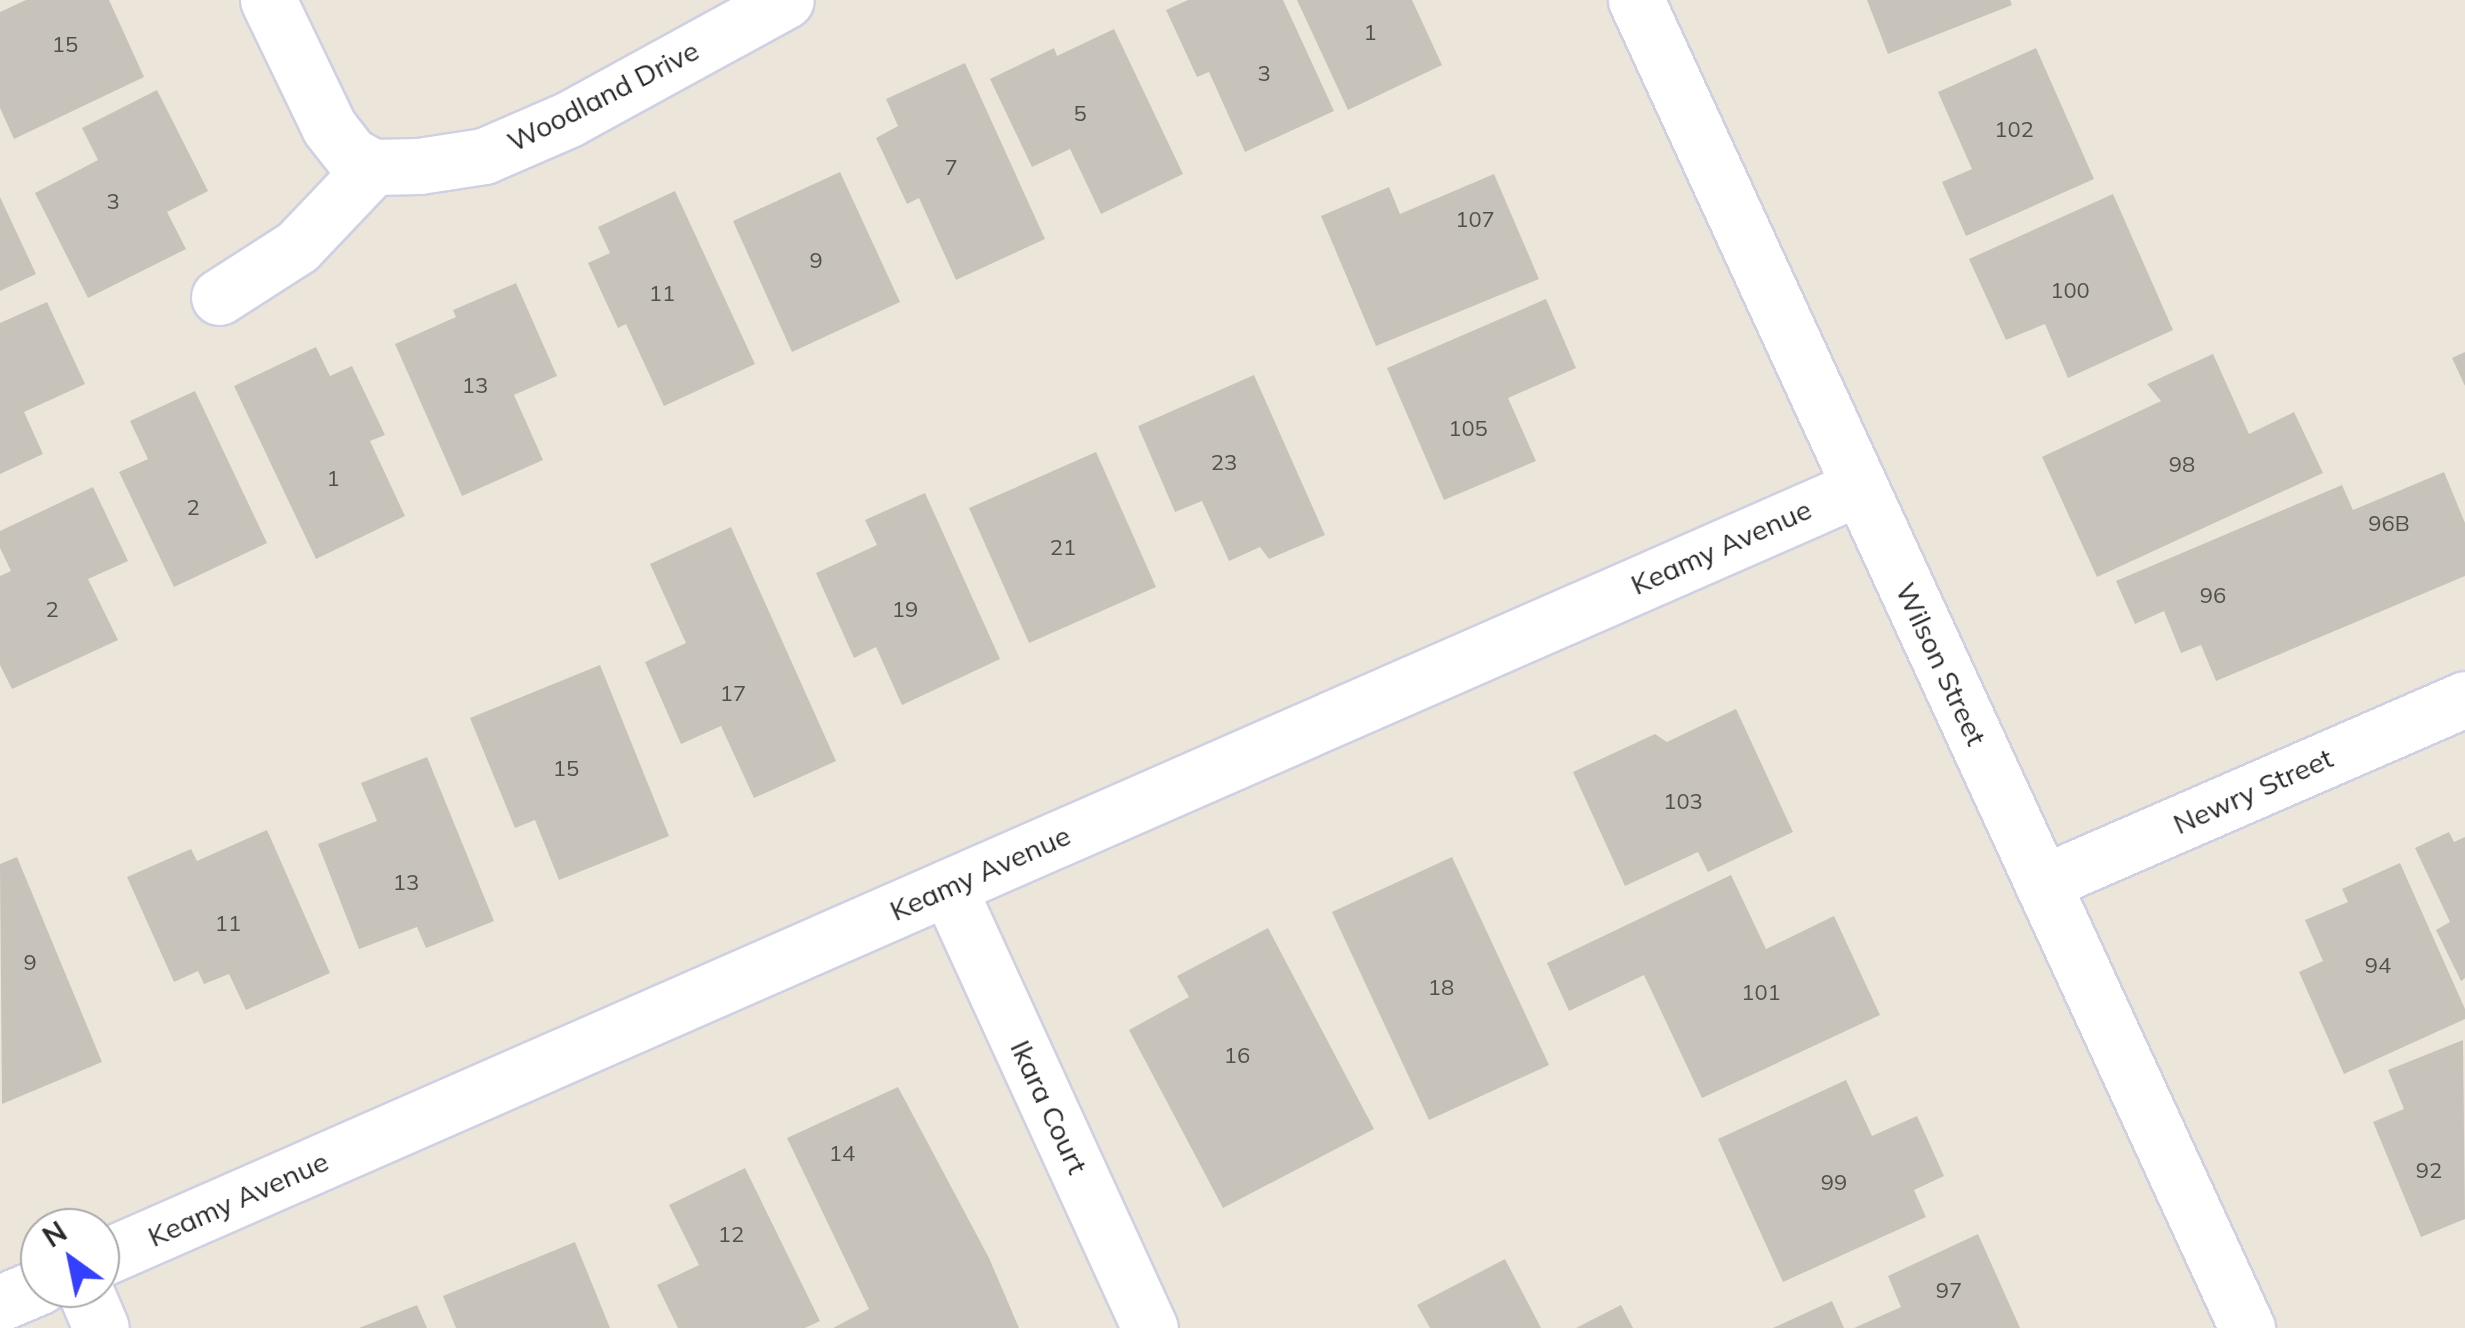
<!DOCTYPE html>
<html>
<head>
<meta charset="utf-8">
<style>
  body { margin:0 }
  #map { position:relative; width:2465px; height:1328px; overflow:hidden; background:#ece6da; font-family:Mulish,sans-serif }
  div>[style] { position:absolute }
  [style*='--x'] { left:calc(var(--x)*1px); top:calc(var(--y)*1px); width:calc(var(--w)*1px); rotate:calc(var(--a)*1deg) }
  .building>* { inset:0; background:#c7c3ba }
  .roads { filter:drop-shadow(2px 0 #cfd0e3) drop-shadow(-2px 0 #cfd0e3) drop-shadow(0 2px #cfd0e3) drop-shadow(0 -2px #cfd0e3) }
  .minor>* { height:55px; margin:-27.5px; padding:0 27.5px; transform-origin:27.5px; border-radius:27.5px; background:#fff }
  span { translate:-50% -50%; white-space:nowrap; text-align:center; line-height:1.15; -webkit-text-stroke:8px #fff; paint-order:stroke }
  .number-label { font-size:22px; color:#50504d }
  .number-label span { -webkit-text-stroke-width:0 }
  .street-label { font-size:28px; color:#292929 }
  .north { position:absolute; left:20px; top:1208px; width:100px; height:100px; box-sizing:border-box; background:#fff; border:2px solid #a9a9a9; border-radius:50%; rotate:327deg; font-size:28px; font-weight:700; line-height:40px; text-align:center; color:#292929 }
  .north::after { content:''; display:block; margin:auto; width:35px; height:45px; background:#343fff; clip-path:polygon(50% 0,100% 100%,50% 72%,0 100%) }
</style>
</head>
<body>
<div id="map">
  <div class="building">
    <div style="clip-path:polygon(26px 0,109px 0,144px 77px,14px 139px,0 108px,0 12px)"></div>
    <div style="clip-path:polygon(1188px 0,1283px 0,1334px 111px,1245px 152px,1209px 72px,1197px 77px,1166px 10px)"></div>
    <div style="clip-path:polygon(1297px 0,1412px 0,1442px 65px,1348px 110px)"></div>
    <div style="clip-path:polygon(1867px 0,2010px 0,2012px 5px,1888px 54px)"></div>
    <div style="clip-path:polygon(1114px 29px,1183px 174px,1101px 214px,1070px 149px,1032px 167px,990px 79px,1054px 48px,1057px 56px)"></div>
    <div style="clip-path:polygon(2036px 48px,2094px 179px,1966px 236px,1942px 182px,1972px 169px,1938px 92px)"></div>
    <div style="clip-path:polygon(965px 63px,1045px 239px,956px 280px,919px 198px,907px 204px,876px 138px,898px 126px,886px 99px)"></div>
    <div style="clip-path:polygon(157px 90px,208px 191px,167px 212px,186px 249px,88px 298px,35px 193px,98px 160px,82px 128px)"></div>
    <div style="clip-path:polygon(840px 172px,900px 302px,792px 352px,733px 221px)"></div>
    <div style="clip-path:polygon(1494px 174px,1539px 279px,1376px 346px,1321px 216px,1389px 187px,1400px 214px)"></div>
    <div style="clip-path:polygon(675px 191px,755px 364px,664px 406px,626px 324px,618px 328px,588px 263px,610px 253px,598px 227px)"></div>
    <div style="clip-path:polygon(2113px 194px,2173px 330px,2068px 378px,2045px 324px,2006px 340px,1969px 259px)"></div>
    <div style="clip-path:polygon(0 197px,36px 274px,0 291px)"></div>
    <div style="clip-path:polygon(516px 283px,557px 376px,514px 395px,543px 460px,462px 496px,395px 344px,456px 317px,453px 310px)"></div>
    <div style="clip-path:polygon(1546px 299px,1576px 368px,1508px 398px,1536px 461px,1444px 500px,1387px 368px)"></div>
    <div style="clip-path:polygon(47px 302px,85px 384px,24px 412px,43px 454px,0 474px,0 323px)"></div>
    <div style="clip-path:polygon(316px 347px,330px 376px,352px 366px,385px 435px,370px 441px,405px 516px,316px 559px,234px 386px)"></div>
    <div style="clip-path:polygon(2465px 352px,2465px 386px,2452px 358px)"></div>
    <div style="clip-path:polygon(2213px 354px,2249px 434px,2294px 412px,2323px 473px,2097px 577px,2042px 457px,2161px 401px,2147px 384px)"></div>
    <div style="clip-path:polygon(1254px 375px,1325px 535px,1269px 559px,1260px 547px,1229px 561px,1202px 501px,1175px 512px,1138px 426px)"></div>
    <div style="clip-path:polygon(195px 391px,267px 543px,174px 587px,119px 472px,148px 459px,130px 421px)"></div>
    <div style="clip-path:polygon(1096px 452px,1156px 587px,1029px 643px,969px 508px)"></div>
    <div style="clip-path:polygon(2444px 472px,2465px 523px,2465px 576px,2216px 681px,2201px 645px,2181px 653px,2164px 611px,2135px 624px,2116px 581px,2342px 485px,2353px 510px)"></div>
    <div style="clip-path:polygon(93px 487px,128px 561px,88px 579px,118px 640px,12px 689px,0 665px,0 576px,11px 571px,0 548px,0 531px)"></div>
    <div style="clip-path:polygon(925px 493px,1000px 659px,902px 705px,876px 647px,854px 658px,816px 573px,877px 545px,865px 520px)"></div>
    <div style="clip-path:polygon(731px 527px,836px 761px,754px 798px,721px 726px,681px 744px,645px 662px,686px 643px,650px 564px)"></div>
    <div style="clip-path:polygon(600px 665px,669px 836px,559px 880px,535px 820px,515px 828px,470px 718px)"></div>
    <div style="clip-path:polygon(1736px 709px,1793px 832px,1708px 872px,1698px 852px,1625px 886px,1573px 772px,1655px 734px,1667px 742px)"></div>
    <div style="clip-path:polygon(427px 757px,494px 921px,426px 948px,417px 927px,359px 949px,318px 844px,377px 821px,361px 783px)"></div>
    <div style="clip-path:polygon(267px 830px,330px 973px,246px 1010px,229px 974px,204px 984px,198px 971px,174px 982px,127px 877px,191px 849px,197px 861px)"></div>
    <div style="clip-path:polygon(2449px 832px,2454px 842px,2465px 837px,2465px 978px,2461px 981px,2436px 930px,2450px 922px,2415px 848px)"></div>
    <div style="clip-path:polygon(17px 857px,102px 1062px,2px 1104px,0 864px)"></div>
    <div style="clip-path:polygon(1452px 857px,1549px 1065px,1429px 1120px,1332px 912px)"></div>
    <div style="clip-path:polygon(2400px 863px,2465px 1009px,2465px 1019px,2344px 1074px,2299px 972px,2323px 961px,2305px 920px,2348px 902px,2342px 889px)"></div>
    <div style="clip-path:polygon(1731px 875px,1766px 949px,1834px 916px,1880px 1015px,1702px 1098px,1644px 975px,1569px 1011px,1547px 963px)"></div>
    <div style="clip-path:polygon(1268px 928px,1374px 1129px,1223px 1208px,1129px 1030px,1189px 997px,1177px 976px)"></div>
    <div style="clip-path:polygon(2463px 1040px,2465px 1219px,2421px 1237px,2373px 1122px,2404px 1109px,2388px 1070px)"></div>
    <div style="clip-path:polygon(1846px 1080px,1872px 1136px,1917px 1116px,1944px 1176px,1914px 1190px,1926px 1217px,1783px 1282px,1718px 1139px)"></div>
    <div style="clip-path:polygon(898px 1087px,989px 1258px,1019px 1328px,833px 1328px,869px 1309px,787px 1138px)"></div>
    <div style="clip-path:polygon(745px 1168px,820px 1321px,805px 1328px,678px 1328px,657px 1285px,699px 1265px,669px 1205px)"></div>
    <div style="clip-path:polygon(1978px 1234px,2020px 1328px,1854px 1328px,1901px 1307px,1888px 1276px)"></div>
    <div style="clip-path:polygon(575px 1242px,610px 1328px,456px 1328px,443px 1296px)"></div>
    <div style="clip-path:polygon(1505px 1259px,1541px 1328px,1430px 1328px,1417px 1305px)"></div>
    <div style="clip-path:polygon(1832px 1301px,1844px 1328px,1773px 1328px)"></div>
    <div style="clip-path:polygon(417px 1305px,427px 1328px,359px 1328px)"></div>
    <div style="clip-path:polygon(1621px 1305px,1633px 1328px,1576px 1328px)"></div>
  </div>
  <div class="roads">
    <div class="minor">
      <div style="--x:268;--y:0;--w:141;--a:64.3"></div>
      <div style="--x:329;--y:127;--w:36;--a:52"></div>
      <div style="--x:351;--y:155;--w:25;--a:29"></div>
      <div style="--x:373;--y:167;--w:46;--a:-1.2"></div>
      <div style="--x:419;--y:166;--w:66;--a:-8.7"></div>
      <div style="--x:484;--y:156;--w:93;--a:-23.5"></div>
      <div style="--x:569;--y:119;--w:247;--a:-28.7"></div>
      <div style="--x:1636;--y:0;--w:1462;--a:65.29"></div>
      <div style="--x:219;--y:297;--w:93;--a:-32.7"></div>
      <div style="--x:297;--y:247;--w:110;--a:-46.5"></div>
      <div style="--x:2042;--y:883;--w:461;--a:-23.5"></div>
      <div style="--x:948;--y:887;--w:485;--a:65.4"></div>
      <div style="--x:100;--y:1259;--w:1922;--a:-23.68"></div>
      <div style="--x:84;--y:1288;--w:43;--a:67"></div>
      <div style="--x:0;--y:1303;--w:43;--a:-23"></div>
    </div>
  </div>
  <div class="number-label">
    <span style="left:1370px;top:33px">1</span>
    <span style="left:65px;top:45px">15</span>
    <span style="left:1264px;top:74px">3</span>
    <span style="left:1080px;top:114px">5</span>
    <span style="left:2014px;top:130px">102</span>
    <span style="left:951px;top:168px">7</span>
    <span style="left:113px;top:202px">3</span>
    <span style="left:1475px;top:220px">107</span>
    <span style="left:816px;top:261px">9</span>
    <span style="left:2070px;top:291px">100</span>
    <span style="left:662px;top:294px">11</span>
    <span style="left:475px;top:386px">13</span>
    <span style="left:1468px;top:429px">105</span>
    <span style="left:1224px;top:463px">23</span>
    <span style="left:2182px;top:465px">98</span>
    <span style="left:333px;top:479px">1</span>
    <span style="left:193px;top:508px">2</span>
    <span style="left:2389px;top:524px">96B</span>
    <span style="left:1063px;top:548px">21</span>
    <span style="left:2213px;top:596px">96</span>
    <span style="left:52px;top:610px">2</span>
    <span style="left:905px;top:610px">19</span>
    <span style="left:733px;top:694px">17</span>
    <span style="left:566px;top:769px">15</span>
    <span style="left:1683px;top:802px">103</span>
    <span style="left:406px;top:883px">13</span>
    <span style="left:228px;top:924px">11</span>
    <span style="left:30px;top:963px">9</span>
    <span style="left:2378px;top:966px">94</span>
    <span style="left:1441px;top:988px">18</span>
    <span style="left:1761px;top:993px">101</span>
    <span style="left:1237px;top:1056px">16</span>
    <span style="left:842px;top:1154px">14</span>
    <span style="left:2429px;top:1171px">92</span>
    <span style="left:1834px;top:1183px">99</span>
    <span style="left:731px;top:1235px">12</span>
    <span style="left:1949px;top:1291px">97</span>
  </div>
  <div class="street-label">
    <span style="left:603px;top:96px;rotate:-27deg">Woodland Drive</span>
    <span style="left:1721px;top:547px;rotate:-24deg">Keamy Avenue</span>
    <span style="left:1941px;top:664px;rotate:65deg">Wilson Street</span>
    <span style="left:2253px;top:791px;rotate:-24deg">Newry Street</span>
    <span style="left:980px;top:873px;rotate:-24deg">Keamy Avenue</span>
    <span style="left:1049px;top:1107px;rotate:65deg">Ikara Court</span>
    <span style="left:238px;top:1199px;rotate:-24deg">Keamy Avenue</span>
  </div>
  <div class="north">N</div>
</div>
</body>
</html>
